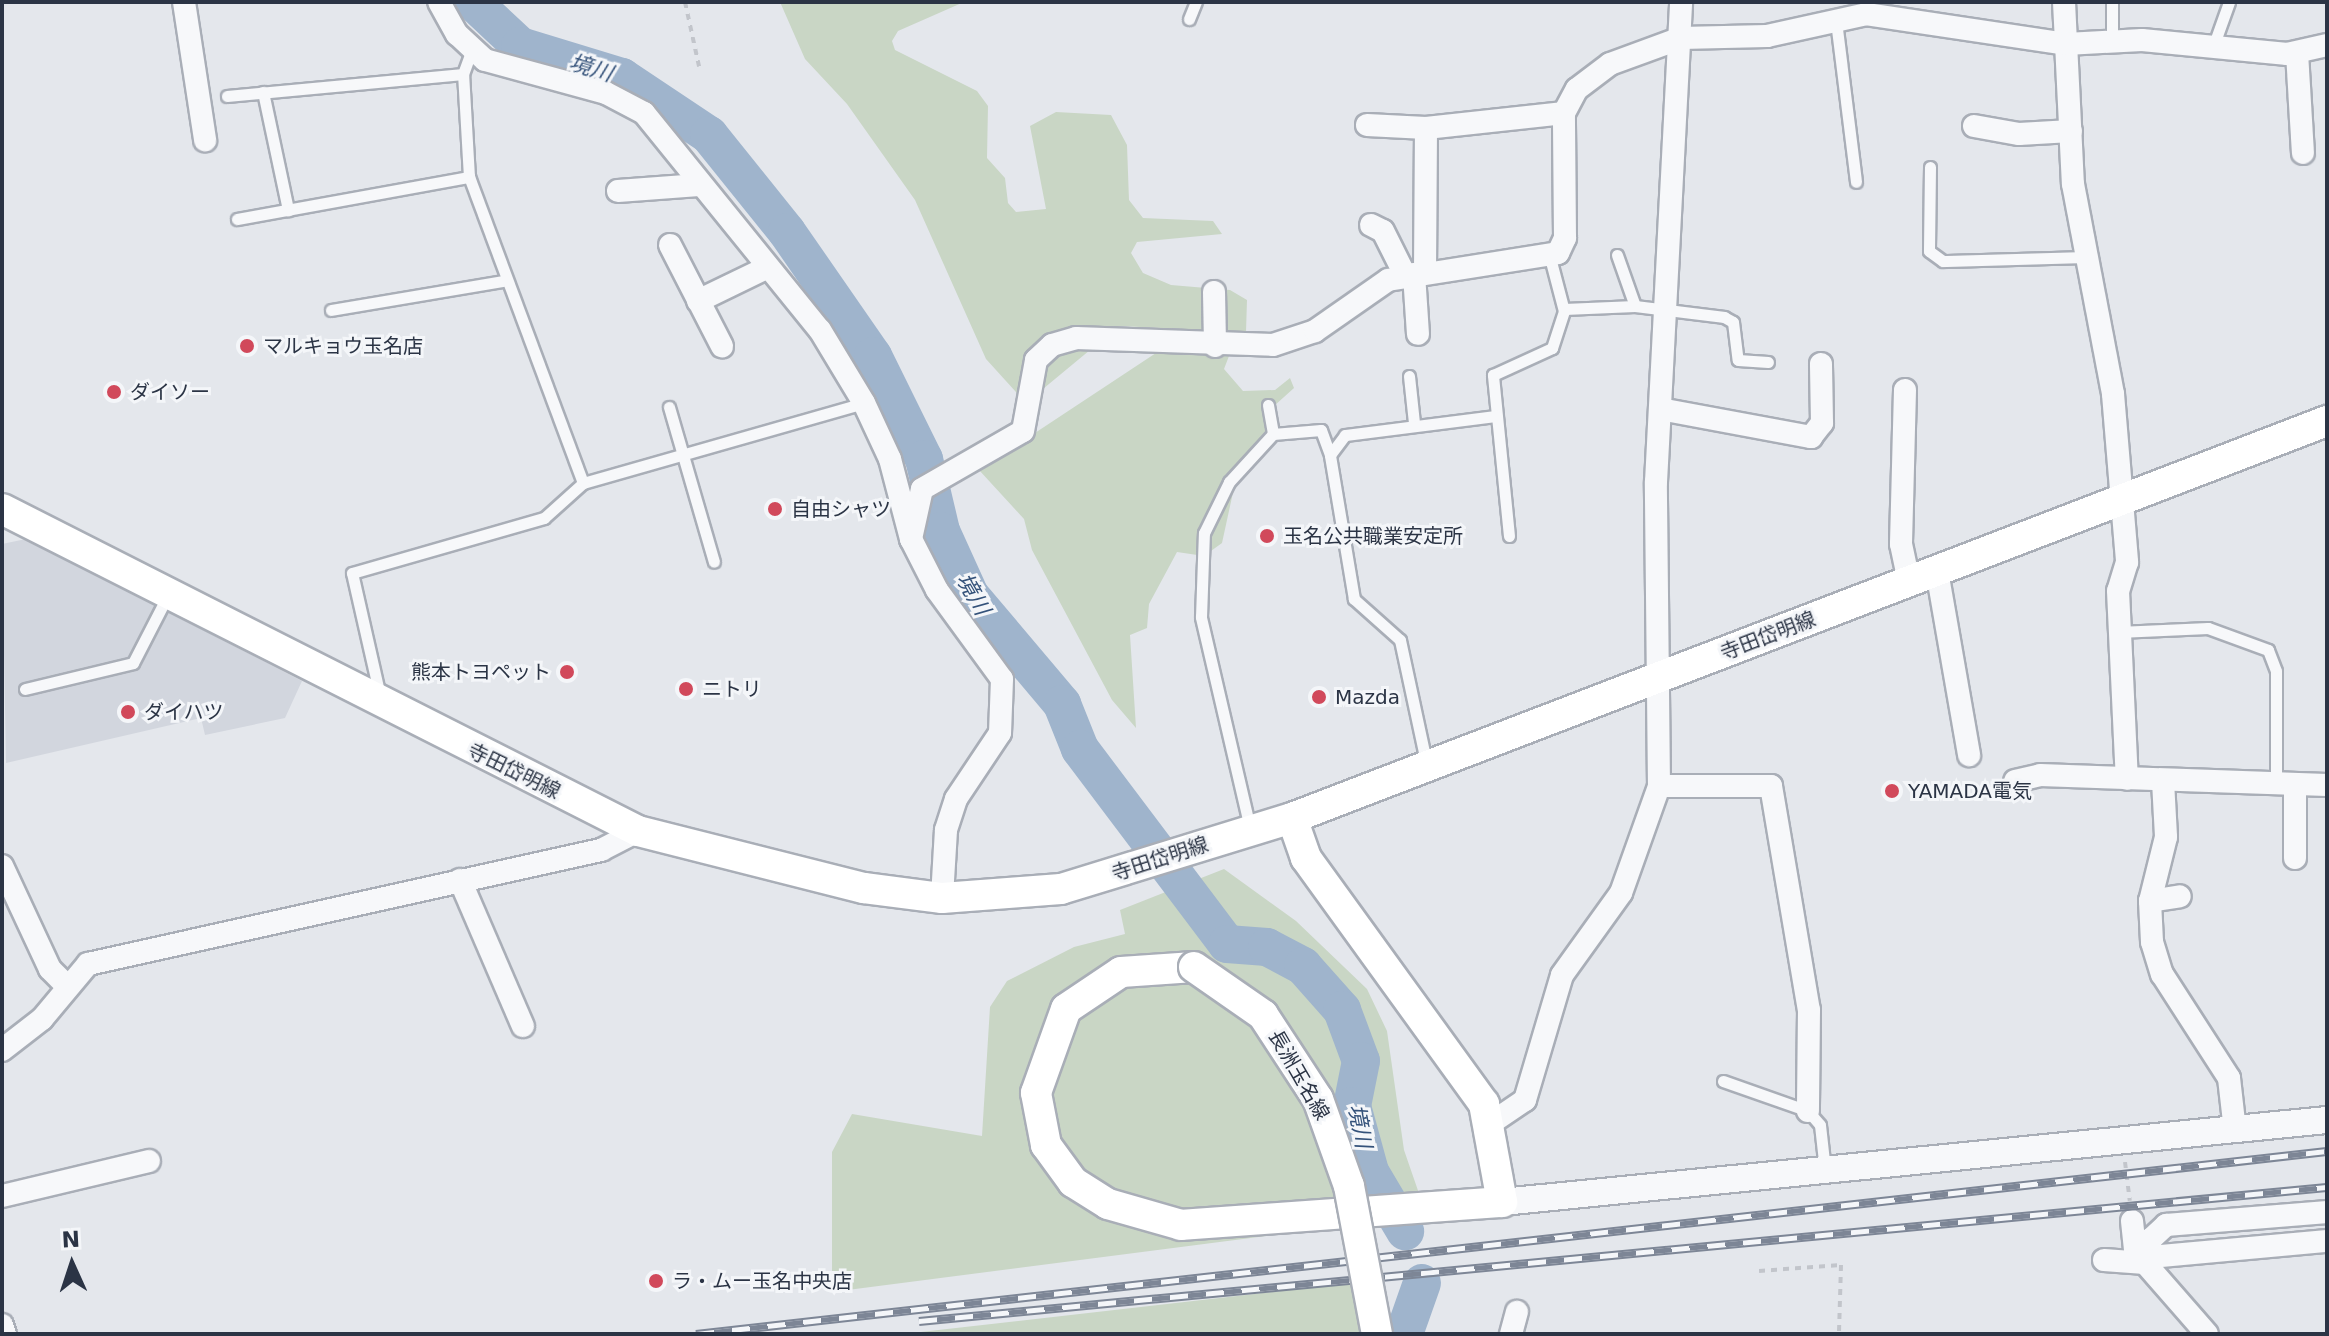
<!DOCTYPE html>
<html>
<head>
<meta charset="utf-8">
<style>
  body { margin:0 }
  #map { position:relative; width:2329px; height:1336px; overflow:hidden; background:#e4e7ec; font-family:"DejaVu Sans","Noto Sans JP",sans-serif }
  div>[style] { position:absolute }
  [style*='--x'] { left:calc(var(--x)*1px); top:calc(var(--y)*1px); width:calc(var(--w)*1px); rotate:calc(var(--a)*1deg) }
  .built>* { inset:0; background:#d2d6de }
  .green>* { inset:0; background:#c9d6c5 }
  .river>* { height:38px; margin:-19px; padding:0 19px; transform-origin:19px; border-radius:19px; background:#9fb4cc }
  .path>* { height:4px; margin-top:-2px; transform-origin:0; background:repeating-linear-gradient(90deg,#c2c5cb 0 6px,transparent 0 12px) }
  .roads { filter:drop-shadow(2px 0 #a9aeb7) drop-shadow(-2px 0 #a9aeb7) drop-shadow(0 2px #a9aeb7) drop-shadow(0 -2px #a9aeb7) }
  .service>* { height:11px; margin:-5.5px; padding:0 5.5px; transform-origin:5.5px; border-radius:5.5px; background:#f7f8fa }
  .minor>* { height:22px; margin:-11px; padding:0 11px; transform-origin:11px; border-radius:11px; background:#f7f8fa }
  .tertiary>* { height:26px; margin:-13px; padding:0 13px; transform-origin:13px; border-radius:13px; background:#f7f8fa }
  .secondary>* { height:30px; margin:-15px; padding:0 15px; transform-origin:15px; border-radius:15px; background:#fff }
  .rail>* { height:9px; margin-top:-4.5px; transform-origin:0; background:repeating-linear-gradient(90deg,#f4f6f9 0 18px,#7d8696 0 36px); box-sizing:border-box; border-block:2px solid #7d8696 }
  .bridges { filter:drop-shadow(2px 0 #a9aeb7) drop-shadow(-2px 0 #a9aeb7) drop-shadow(0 2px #a9aeb7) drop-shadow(0 -2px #a9aeb7) }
  .secondary-bridge>* { height:30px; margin:-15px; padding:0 15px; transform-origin:15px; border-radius:15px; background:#fff }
  .dots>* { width:22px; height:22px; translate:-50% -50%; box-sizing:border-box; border:4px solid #f4f6f9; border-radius:50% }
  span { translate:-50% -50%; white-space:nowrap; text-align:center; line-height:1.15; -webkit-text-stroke:6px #f4f6f9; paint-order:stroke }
  .poi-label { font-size:20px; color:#2b3445 }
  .left { translate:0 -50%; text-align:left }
  .right { translate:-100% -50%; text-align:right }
  .street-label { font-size:20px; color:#2b3445 }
  .water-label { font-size:22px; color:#34527a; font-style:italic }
  .frame { position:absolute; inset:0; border:4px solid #2b3445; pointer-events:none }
  .north { position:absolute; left:32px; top:1224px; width:80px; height:80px; -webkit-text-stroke:6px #f4f6f9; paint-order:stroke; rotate:357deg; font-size:22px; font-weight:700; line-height:32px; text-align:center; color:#2b3445 }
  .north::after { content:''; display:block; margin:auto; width:28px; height:36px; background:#2b3445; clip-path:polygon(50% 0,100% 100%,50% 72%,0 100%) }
</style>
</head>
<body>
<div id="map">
  <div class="built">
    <div style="clip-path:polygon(26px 539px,302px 681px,285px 718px,205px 735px,201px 718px,6px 763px,2px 544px)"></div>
  </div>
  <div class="green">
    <div style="clip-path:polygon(780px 2px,964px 2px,898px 31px,892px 41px,895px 50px,977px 91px,988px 106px,987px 158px,1005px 178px,1008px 203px,1016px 212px,1046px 209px,1030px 126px,1056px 112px,1111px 115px,1127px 145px,1129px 200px,1143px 218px,1213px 221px,1222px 234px,1137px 242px,1131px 253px,1143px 273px,1171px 285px,1230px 290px,1247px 300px,1246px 332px,1119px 326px,1026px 403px,986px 359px,915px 200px,847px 104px,805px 59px)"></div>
    <div style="clip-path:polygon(1156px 353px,1229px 356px,1224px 369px,1243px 391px,1275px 390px,1290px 378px,1294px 388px,1274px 406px,1269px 434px,1237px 474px,1222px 543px,1204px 556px,1177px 552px,1149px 604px,1147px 628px,1130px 635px,1136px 728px,1112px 700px,1032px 550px,1024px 519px,979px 470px)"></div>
    <div style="clip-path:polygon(1224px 869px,1296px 921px,1367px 989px,1387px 1031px,1404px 1150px,1424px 1208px,1359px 1224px,832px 1292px,832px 1152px,852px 1114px,982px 1136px,990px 1007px,1007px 981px,1074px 947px,1125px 934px,1120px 910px)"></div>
    <div style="clip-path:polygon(1370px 1281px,1392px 1334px,903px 1334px)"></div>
  </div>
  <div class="river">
    <div style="--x:473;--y:2;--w:64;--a:43.1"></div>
    <div style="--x:520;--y:46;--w:107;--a:16.9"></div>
    <div style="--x:622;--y:77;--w:105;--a:33.7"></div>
    <div style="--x:709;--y:135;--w:124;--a:51.2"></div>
    <div style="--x:787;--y:232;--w:151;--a:55.3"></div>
    <div style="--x:873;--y:356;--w:115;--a:63.7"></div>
    <div style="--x:924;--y:459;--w:74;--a:76.7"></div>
    <div style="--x:941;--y:531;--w:70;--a:65.6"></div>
    <div style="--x:970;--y:595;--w:143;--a:49.8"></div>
    <div style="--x:1062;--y:704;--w:48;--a:68.2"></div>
    <div style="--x:1080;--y:749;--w:244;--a:53"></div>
    <div style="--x:1227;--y:944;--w:40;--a:4.3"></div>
    <div style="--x:1267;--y:947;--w:41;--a:27.8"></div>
    <div style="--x:1303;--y:966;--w:59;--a:48.4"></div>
    <div style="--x:1342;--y:1010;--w:54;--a:69.6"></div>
    <div style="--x:1361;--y:1061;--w:46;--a:101.3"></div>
    <div style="--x:1352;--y:1106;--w:68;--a:74.7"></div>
    <div style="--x:1370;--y:1172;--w:69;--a:59.3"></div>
    <div style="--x:1404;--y:1334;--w:54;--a:-70.6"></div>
  </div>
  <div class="path">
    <div style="--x:685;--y:2;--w:66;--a:77.7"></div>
    <div style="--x:2125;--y:1162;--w:39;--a:83"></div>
    <div style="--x:1759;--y:1271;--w:82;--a:-4.2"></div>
    <div style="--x:1841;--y:1265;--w:69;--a:91.7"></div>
  </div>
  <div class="roads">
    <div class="service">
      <div style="--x:2112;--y:2;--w:40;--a:90"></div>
      <div style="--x:1189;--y:19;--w:18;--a:-68"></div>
      <div style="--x:1836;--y:21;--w:162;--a:82.9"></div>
      <div style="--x:2213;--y:47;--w:48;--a:-70.4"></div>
      <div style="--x:263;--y:92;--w:121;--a:78"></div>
      <div style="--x:227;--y:96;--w:237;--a:-5.3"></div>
      <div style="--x:1930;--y:167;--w:84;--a:90.7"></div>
      <div style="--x:1929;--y:251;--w:17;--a:36"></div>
      <div style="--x:1943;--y:261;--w:146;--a:-1.6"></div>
      <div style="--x:237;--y:219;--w:236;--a:-10.3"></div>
      <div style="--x:1617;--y:255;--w:54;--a:70.6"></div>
      <div style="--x:1635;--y:306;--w:90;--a:7"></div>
      <div style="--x:1724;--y:317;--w:10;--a:29"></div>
      <div style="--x:1733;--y:322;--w:38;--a:83"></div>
      <div style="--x:1738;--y:360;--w:30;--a:4"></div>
      <div style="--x:1564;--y:309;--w:71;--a:-2.4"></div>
      <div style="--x:331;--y:310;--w:174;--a:-9.6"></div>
      <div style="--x:1409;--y:376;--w:47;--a:83.9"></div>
      <div style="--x:1268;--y:405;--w:29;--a:80"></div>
      <div style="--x:669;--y:407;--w:161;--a:73.8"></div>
      <div style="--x:583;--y:483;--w:292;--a:-15.9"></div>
      <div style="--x:1509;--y:536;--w:162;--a:-95.7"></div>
      <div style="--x:1493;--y:375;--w:65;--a:-24.6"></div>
      <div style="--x:1552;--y:348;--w:39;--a:-72"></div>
      <div style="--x:1564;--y:311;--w:59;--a:-104.7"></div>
      <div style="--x:2118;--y:632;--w:90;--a:-2.5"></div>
      <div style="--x:2208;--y:628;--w:64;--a:20.1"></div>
      <div style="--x:2268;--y:650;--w:22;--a:69"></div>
      <div style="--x:2276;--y:671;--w:113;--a:90"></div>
      <div style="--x:25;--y:689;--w:111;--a:-13.5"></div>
      <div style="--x:133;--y:663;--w:79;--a:-62.8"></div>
      <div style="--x:380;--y:696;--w:126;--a:-102.8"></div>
      <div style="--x:352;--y:573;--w:200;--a:-16"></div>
      <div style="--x:544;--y:518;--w:52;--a:-41.9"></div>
      <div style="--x:583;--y:483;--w:327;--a:-110.4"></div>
      <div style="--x:469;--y:177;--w:103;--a:-93.3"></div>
      <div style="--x:463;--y:74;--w:23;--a:-70"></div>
      <div style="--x:1427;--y:766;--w:129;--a:-102.1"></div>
      <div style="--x:1400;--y:640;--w:62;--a:-138.3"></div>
      <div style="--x:1354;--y:599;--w:146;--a:-99.5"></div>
      <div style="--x:1330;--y:455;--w:25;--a:-53"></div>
      <div style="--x:1345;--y:435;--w:152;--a:-7.2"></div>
      <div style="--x:1250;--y:828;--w:217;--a:-103.1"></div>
      <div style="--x:1201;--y:617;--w:84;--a:-88"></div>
      <div style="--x:1204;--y:533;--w:57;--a:-63.9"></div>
      <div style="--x:1229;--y:482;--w:65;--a:-47.5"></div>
      <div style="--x:1273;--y:434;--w:48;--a:-4.8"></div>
      <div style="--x:1321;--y:430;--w:27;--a:70"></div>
      <div style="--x:1723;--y:1081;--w:90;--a:19.4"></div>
      <div style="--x:1808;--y:1111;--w:18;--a:49"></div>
      <div style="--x:1820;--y:1125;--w:45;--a:83.7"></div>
    </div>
    <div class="minor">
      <div style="--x:184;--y:2;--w:140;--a:81.3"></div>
      <div style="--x:439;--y:2;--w:37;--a:61"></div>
      <div style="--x:457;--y:34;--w:38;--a:43"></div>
      <div style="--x:485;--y:60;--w:125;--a:15.3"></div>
      <div style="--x:606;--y:93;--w:43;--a:27.8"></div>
      <div style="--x:644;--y:113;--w:279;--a:51"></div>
      <div style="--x:820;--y:330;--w:85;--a:58.9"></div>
      <div style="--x:864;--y:403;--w:62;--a:65.1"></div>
      <div style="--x:890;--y:459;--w:83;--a:75.3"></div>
      <div style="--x:911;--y:539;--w:57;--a:63"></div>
      <div style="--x:937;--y:590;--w:110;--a:53.9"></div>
      <div style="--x:1002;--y:679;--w:54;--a:92.1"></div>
      <div style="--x:1000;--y:733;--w:79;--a:123.7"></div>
      <div style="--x:956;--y:799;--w:33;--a:108"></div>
      <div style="--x:946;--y:830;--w:68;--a:93.4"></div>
      <div style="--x:2064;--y:2;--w:182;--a:87.2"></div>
      <div style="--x:2073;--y:184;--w:214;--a:79.2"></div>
      <div style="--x:2113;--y:394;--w:169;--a:85.2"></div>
      <div style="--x:2127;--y:562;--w:30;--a:107"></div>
      <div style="--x:2118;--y:591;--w:188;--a:87.3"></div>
      <div style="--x:2297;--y:53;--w:100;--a:86.6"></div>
      <div style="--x:1367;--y:125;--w:59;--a:2.9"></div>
      <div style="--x:1426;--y:128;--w:139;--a:-6.2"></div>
      <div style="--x:1974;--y:126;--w:46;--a:10.1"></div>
      <div style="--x:2019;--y:134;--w:52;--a:-3.3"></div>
      <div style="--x:618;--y:191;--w:81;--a:-4.2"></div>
      <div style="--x:1371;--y:225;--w:13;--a:27"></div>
      <div style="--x:1383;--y:231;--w:49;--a:63.4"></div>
      <div style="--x:670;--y:245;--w:114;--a:62.8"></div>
      <div style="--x:1425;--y:272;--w:144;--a:-89.6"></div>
      <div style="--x:1414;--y:274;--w:60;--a:86.2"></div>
      <div style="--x:1214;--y:292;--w:54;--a:88.9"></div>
      <div style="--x:698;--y:301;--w:76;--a:-25.9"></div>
      <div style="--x:1905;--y:390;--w:154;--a:91.5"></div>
      <div style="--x:1901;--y:544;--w:38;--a:78"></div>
      <div style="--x:1660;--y:409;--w:154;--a:10.5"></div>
      <div style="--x:1811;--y:437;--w:18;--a:-52"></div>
      <div style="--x:1822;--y:423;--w:59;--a:-91"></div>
      <div style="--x:911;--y:539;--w:51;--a:-77.6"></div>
      <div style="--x:922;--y:489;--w:116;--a:-29.9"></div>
      <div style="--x:1023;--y:431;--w:72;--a:-79.6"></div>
      <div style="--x:1036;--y:360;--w:22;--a:-43"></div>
      <div style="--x:1052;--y:345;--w:25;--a:-16"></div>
      <div style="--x:1076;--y:338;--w:197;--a:2"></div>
      <div style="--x:1273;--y:345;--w:44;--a:-18.4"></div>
      <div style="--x:1315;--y:331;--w:89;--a:-34.9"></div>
      <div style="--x:1388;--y:280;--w:172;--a:-9"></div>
      <div style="--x:1558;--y:253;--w:17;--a:-65"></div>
      <div style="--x:1565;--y:238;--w:125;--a:-90.5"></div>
      <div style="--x:1564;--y:113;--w:27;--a:-62"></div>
      <div style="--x:1577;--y:89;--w:41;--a:-37.1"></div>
      <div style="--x:1610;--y:64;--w:76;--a:-20.1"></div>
      <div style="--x:1681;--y:38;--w:86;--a:-1.3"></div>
      <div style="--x:1767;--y:36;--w:101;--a:-12.5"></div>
      <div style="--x:1866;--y:14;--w:202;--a:8.5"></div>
      <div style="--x:2066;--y:44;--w:76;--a:-3"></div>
      <div style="--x:2142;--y:40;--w:146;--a:5.5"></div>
      <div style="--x:2287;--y:54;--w:41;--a:-12.7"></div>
      <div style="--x:1937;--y:571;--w:187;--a:80.1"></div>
      <div style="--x:2015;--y:781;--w:26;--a:-13"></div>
      <div style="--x:2040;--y:775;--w:287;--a:2"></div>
      <div style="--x:2163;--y:781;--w:56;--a:86.9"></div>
      <div style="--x:2166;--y:837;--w:66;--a:104"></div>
      <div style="--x:2150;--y:901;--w:41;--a:87.2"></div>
      <div style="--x:2152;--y:942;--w:34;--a:73"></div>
      <div style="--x:2162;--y:974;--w:124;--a:57.2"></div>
      <div style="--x:2229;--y:1078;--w:53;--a:83.5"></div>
      <div style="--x:1659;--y:786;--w:112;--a:0"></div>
      <div style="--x:1771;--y:786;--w:227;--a:80.4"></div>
      <div style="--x:1809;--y:1010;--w:101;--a:90.6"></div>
      <div style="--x:2295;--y:858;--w:74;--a:-90"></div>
      <div style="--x:2;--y:866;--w:114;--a:65"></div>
      <div style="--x:50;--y:969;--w:21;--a:45"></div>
      <div style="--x:460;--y:880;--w:159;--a:66.7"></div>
      <div style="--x:2150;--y:901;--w:30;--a:-9"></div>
      <div style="--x:2;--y:1050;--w:51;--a:-37.8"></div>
      <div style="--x:42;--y:1019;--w:72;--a:-50.1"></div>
      <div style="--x:88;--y:964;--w:526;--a:-12.53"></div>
      <div style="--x:601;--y:850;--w:42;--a:-27.2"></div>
      <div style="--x:1491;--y:1123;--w:41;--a:-34.1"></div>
      <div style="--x:1525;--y:1100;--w:130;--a:-73.5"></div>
      <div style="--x:1562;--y:975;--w:101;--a:-54.3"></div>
      <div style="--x:1621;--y:893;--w:114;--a:-70.4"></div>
      <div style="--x:1659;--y:786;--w:304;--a:-90.6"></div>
      <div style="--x:1656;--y:482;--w:481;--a:-87"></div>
      <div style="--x:2;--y:1196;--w:151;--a:-13.4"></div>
      <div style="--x:2132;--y:1221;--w:37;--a:84"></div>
      <div style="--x:2150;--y:1257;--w:178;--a:-5.2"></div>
      <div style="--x:2104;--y:1260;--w:41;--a:4.2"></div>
      <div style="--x:2145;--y:1263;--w:94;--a:48.9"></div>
      <div style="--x:2145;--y:1263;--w:25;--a:-76"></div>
      <div style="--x:2151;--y:1239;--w:21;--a:-43"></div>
      <div style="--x:2166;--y:1225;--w:162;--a:-4.6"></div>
      <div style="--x:2;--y:1325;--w:9;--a:72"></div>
      <div style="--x:1511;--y:1334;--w:23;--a:-75"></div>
    </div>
    <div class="tertiary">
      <div style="--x:1502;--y:1202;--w:829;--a:-5.68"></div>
    </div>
    <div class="secondary">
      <div style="--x:2;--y:509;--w:713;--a:26.85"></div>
      <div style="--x:638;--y:831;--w:233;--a:14.2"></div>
      <div style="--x:864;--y:888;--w:79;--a:7.3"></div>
      <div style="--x:942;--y:898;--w:119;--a:-4.3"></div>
      <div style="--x:1061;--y:889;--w:242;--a:-17.1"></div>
      <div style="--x:1292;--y:818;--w:1109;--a:-20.99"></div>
      <div style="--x:1194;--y:967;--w:73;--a:176.1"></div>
      <div style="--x:1121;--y:972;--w:66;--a:146.1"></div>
      <div style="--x:1066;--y:1009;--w:89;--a:109.7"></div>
      <div style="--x:1036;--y:1093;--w:53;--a:79.1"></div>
      <div style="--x:1046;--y:1145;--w:46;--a:53.9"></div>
      <div style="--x:1073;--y:1182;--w:41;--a:32.2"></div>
      <div style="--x:1108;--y:1204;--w:76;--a:16"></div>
      <div style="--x:1181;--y:1225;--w:322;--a:-4.1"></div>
      <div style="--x:1502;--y:1202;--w:100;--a:-100.4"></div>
      <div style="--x:1484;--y:1104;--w:304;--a:-125.9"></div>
      <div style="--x:1306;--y:858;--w:42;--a:-109.3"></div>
    </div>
  </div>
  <div class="rail">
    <div style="--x:919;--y:1321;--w:1414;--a:-5.44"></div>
    <div style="--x:696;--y:1334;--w:1641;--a:-6.4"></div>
  </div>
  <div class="bridges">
    <div class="secondary-bridge">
      <div style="--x:1194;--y:967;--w:84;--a:34.8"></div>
      <div style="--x:1263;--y:1015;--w:100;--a:56.8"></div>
      <div style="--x:1318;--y:1099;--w:92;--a:70.4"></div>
      <div style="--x:1349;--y:1186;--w:151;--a:79.3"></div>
    </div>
  </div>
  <div class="dots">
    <div style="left:247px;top:346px;background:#d1495b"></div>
    <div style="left:114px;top:392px;background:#d1495b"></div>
    <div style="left:775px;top:509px;background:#d1495b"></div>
    <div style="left:1267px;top:536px;background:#d1495b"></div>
    <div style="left:567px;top:672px;background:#d1495b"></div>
    <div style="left:686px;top:689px;background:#d1495b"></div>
    <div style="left:1319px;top:697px;background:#d1495b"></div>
    <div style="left:128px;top:712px;background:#d1495b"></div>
    <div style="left:1892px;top:791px;background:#d1495b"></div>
    <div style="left:656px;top:1281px;background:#d1495b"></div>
  </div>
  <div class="poi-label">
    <span class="left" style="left:263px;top:346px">マルキョウ玉名店</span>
    <span class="left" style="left:130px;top:392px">ダイソー</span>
    <span class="left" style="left:791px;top:509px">自由シャツ</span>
    <span class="left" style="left:1283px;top:536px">玉名公共職業安定所</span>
    <span class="right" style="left:551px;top:672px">熊本トヨペット</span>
    <span class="left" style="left:702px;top:689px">ニトリ</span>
    <span class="left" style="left:1335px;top:697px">Mazda</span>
    <span class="left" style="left:144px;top:712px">ダイハツ</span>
    <span class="left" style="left:1908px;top:791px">YAMADA電気</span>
    <span class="left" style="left:672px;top:1281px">ラ・ムー玉名中央店</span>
  </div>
  <div class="street-label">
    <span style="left:1768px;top:636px;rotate:-21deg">寺田岱明線</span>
    <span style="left:514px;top:771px;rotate:26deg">寺田岱明線</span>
    <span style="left:1160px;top:859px;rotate:-18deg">寺田岱明線</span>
    <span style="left:1299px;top:1075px;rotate:60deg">長洲玉名線</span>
  </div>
  <div class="water-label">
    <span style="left:591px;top:68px;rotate:17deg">境川</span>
    <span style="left:973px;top:594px;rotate:60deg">境川</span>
    <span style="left:1360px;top:1126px;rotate:79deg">境川</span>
  </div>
  <div class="frame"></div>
  <div class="north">N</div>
</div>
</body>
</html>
